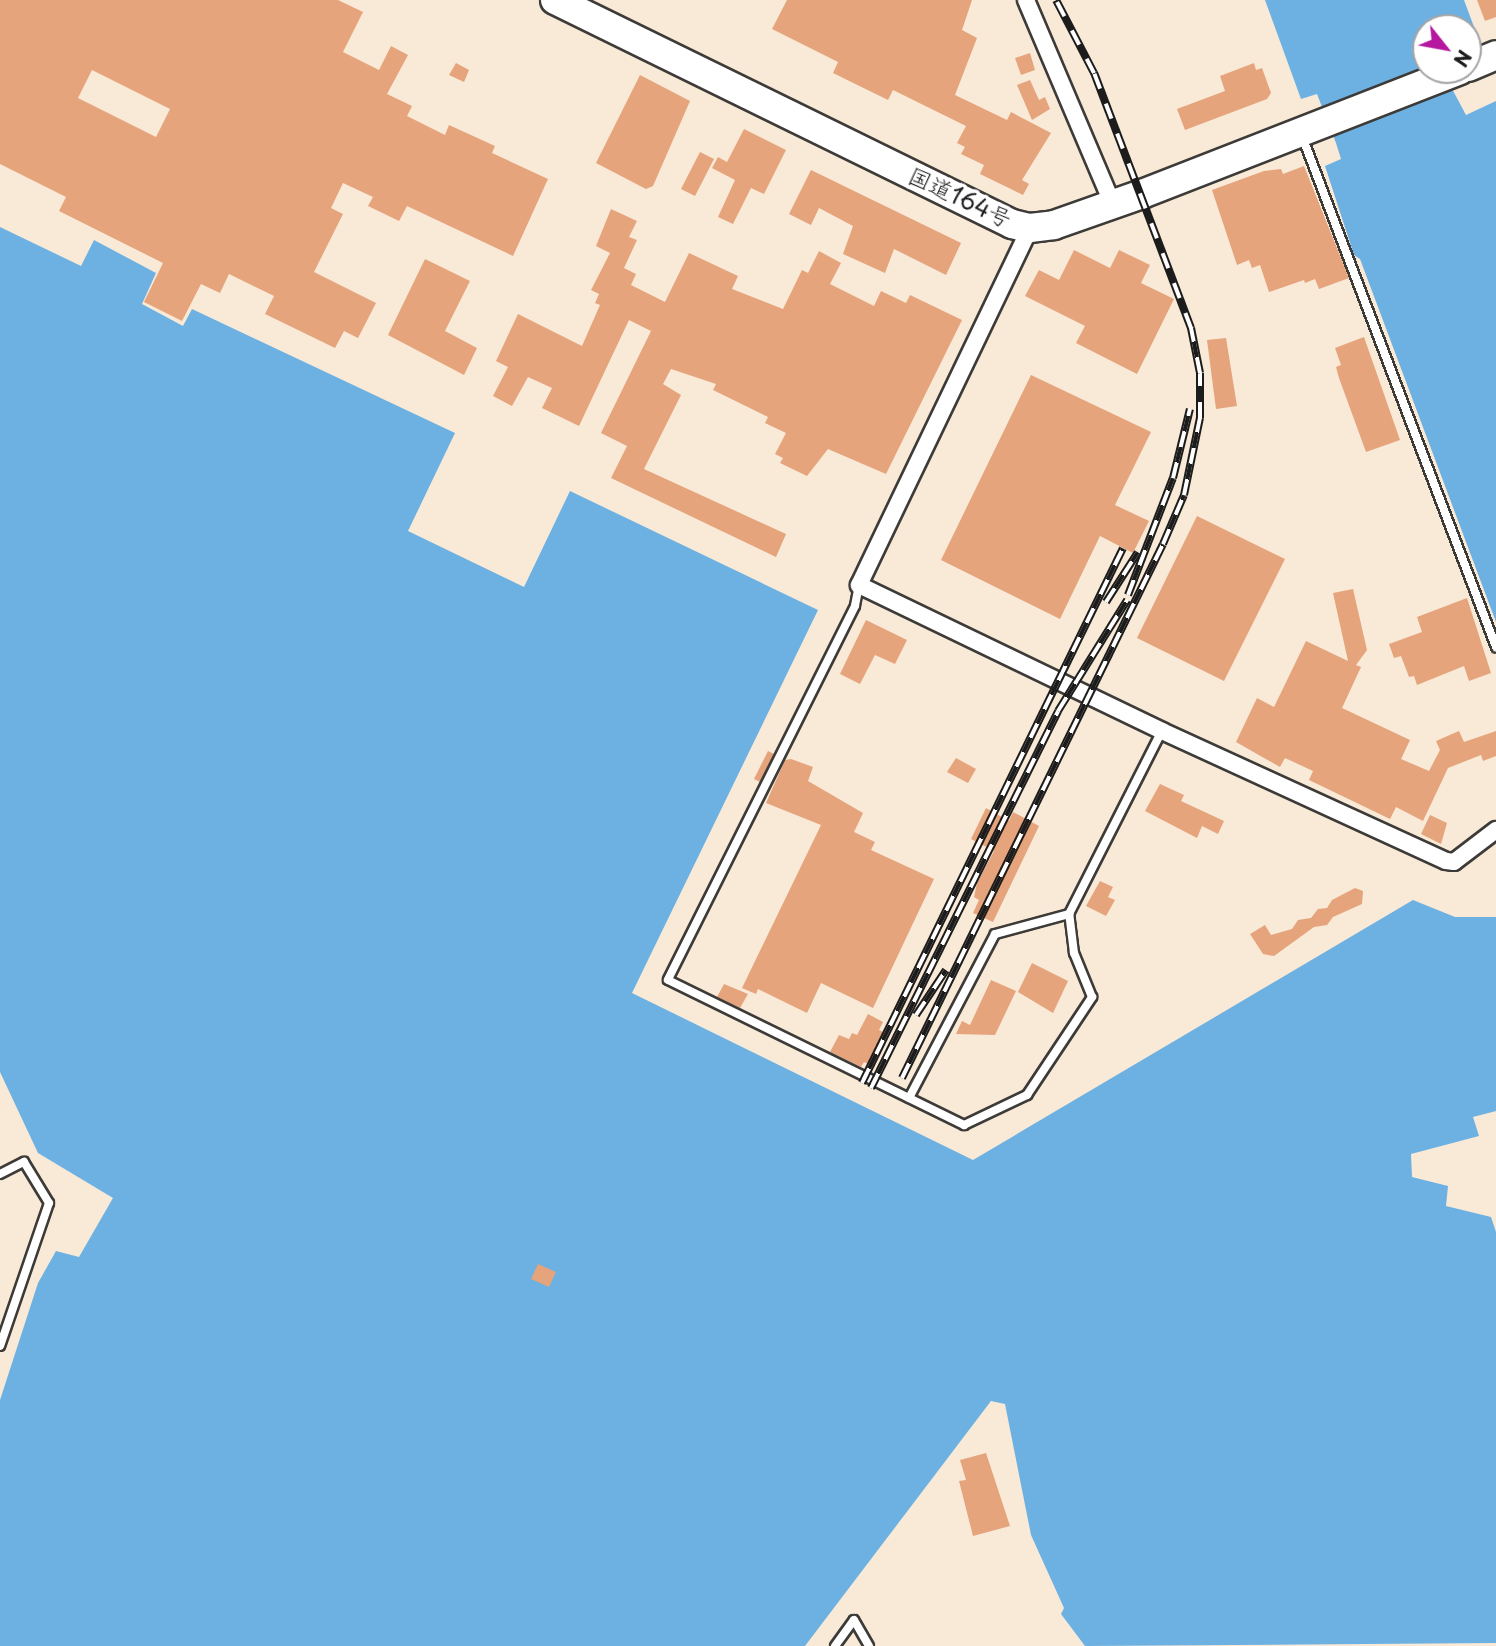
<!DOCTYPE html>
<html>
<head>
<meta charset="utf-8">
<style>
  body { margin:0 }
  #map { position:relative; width:1496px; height:1646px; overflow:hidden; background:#f9e9d7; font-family:"Playpen Sans","Klee One",sans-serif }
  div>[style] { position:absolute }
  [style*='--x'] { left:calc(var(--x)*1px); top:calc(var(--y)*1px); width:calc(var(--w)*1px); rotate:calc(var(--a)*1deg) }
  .water>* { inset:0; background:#6cb1e2 }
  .building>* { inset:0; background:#e5a47c }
  .roads { filter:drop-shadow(2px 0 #3d3b38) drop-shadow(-2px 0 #3d3b38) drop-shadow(0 2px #3d3b38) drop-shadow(0 -2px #3d3b38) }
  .service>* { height:8px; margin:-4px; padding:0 4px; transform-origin:4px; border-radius:4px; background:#fff }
  .minor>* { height:16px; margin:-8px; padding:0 8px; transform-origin:8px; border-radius:8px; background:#fff }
  .trunk>* { height:28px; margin:-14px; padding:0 14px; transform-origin:14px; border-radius:14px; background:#fff }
  .rail>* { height:8px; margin-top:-4px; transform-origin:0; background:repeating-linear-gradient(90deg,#fff 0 16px,#1c1c1c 0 32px); box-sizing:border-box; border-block:2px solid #1c1c1c }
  span { translate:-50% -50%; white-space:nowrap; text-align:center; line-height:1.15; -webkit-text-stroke:7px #fff; paint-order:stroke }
  .street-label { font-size:23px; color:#1c1c1c }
  .north { position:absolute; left:1412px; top:14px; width:70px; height:70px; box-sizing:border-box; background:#fff; border:2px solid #a4a4a4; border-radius:50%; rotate:121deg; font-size:19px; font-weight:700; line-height:28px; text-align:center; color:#1c1c1c }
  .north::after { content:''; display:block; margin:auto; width:24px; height:32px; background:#b5179e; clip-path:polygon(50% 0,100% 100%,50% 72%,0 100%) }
</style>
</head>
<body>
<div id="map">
  <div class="water">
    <div style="clip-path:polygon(1265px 0,1464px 0,1474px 27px,1468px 33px,1468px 28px,1426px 28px,1426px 70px,1442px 70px,1466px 115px,1496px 101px,1496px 622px,1360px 259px,1354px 255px,1325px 166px,1341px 159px,1336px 143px,1317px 94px,1301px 99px)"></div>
    <div style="clip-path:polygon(0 227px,81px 266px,94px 240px,156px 273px,142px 304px,183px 326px,192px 309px,455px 433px,408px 531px,524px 587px,570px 491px,818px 610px,632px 993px,973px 1160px,1413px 900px,1455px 917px,1496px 917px,1496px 1111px,1473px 1117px,1479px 1136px,1411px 1154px,1412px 1177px,1448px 1186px,1446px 1206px,1491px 1217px,1496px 1232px,1496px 1643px,1085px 1646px,1061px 1614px,1064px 1608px,1031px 1535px,1005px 1404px,991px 1401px,805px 1646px,0 1646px,0 1400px,38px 1283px,56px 1251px,79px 1257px,113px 1198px,38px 1153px,0 1072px)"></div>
  </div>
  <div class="building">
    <div style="clip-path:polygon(evenodd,0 0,338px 0,363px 12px,343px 52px,379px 70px,391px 46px,408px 55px,387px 94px,412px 106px,407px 116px,445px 135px,449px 125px,495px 146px,492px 153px,548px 179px,513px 256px,407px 206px,399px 221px,368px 206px,373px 197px,343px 183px,331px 208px,343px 214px,314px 272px,376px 303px,358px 338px,344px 331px,335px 348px,265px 314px,274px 296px,229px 274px,220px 293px,201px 284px,182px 321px,144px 302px,163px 263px,59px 211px,66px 197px,0 164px,0 0,92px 70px,170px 109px,156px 137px,78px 98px,92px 70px)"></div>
    <div style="clip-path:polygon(787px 0,972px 0,962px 30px,977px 38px,955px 95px,1007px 120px,1011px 112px,1051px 133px,1022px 180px,1029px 184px,1023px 195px,980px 174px,984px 165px,961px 154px,965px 147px,957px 143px,966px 126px,893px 90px,888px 100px,833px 73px,838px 62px,772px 29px)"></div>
    <div style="clip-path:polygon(1477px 0,1496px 0,1496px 17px,1485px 21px)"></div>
    <div style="clip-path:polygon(1030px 53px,1035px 70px,1021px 75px,1015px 58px)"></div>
    <div style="clip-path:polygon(456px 63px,469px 70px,464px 82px,449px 75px)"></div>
    <div style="clip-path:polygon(1254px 63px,1256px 70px,1262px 68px,1271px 93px,1267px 99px,1185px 130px,1177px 109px,1225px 91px,1220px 76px)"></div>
    <div style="clip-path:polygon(640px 75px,690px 101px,653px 186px,646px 189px,596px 163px)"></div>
    <div style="clip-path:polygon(1030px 80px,1039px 100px,1045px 97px,1050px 109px,1032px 120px,1017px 85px)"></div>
    <div style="clip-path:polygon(744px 129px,786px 150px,764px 194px,751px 188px,733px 224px,718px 217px,735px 180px,712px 168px,718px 157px,727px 162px)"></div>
    <div style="clip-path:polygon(700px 152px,714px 159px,695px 196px,681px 189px)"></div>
    <div style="clip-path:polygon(1304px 166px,1349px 278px,1319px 289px,1315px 279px,1305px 283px,1304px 280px,1269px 292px,1260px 265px,1252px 268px,1249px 260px,1237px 265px,1212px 190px,1264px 171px,1281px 169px,1283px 174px)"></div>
    <div style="clip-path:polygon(811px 170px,961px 243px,946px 275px,894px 249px,885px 273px,843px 254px,853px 226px,819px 208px,811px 225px,789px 214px)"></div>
    <div style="clip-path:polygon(611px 209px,637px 221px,629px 237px,637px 240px,624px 268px,636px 274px,631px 285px,665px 302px,689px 253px,738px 276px,732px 289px,783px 309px,802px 270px,808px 273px,819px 251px,841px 263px,830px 284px,874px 306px,881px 291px,906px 303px,910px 295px,962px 320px,886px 474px,828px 449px,807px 476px,780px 463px,783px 458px,775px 454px,786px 433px,765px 423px,768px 417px,713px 390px,716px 384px,671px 369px,663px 384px,681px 395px,644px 469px,786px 534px,776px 557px,611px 478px,627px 446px,601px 433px,651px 331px,629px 320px,579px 426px,542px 408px,552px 388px,528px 377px,512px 406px,493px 396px,508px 367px,496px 361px,518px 314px,582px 346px,600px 305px,595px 303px,599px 294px,591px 290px,610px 253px,596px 246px)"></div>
    <div style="clip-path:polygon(1074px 250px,1110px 268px,1119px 250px,1150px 265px,1141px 283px,1174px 299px,1137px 374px,1076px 343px,1085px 326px,1025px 296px,1039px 270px,1059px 280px)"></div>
    <div style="clip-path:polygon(425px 259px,470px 281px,445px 331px,477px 348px,464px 375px,388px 335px)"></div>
    <div style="clip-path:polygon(1364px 337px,1400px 440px,1366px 452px,1339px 378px,1336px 367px,1341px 365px,1335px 348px)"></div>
    <div style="clip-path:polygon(1226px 338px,1237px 406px,1216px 409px,1207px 340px)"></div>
    <div style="clip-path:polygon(1031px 375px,1151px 432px,1115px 505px,1149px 521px,1133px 553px,1100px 536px,1060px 619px,941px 560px)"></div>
    <div style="clip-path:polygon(1197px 516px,1285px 559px,1224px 681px,1137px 638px)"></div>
    <div style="clip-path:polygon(1353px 589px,1367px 650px,1356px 665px,1361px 667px,1342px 708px,1410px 740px,1401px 759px,1429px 771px,1440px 750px,1436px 741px,1459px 731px,1464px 742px,1496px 731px,1496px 756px,1483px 761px,1481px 755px,1448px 768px,1423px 821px,1396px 807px,1390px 819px,1309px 780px,1313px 771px,1285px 758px,1280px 767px,1236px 742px,1257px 698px,1274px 707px,1306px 641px,1348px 661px,1333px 593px)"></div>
    <div style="clip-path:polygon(1467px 598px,1491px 673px,1469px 681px,1464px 666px,1417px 685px,1414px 676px,1409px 677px,1401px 656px,1394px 658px,1389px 644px,1422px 632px,1417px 617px)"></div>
    <div style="clip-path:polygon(866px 620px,907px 640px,895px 664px,875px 655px,860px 684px,840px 674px)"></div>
    <div style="clip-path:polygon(768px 751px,774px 754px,760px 782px,754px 779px)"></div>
    <div style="clip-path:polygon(956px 758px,976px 769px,968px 783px,947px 772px)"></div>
    <div style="clip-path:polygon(791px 759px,813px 767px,808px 781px,863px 813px,854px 832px,875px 842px,871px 850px,934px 879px,873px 1008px,821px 983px,807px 1013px,758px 989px,756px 994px,742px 988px,821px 825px,766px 803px,785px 760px)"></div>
    <div style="clip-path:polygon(1160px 784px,1184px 795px,1181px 801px,1224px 821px,1218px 834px,1202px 826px,1197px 838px,1145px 811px)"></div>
    <div style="clip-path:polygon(986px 808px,1009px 821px,1013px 812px,1039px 826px,993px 922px,973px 913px,979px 900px,974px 897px,977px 883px,994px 851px,971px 839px)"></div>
    <div style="clip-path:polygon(1430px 815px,1447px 823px,1441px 844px,1421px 834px)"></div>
    <div style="clip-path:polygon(1100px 881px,1113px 887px,1108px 897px,1115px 900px,1106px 916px,1086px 906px)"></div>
    <div style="clip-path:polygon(1355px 888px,1363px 891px,1362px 904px,1333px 917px,1327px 925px,1314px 927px,1274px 956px,1263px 954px,1250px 934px,1265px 925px,1271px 935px,1292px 929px,1298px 920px,1311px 918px,1318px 909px,1327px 908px,1332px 900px)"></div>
    <div style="clip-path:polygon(1032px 963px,1068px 981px,1053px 1013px,1018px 992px)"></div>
    <div style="clip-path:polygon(991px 980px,1016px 991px,995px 1035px,956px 1034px,962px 1021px,970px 1025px)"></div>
    <div style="clip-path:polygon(724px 984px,748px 994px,740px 1008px,717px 997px)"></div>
    <div style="clip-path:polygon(868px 1014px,883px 1022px,879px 1030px,885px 1033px,874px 1067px,864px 1062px,861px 1067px,830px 1052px,839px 1035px,849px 1039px,852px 1033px,857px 1035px)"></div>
    <div style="clip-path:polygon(538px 1264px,556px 1272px,549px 1287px,531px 1279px)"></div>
    <div style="clip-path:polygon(986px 1453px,1010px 1526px,973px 1536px,959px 1481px,966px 1480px,960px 1460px)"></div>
  </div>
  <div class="roads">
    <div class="service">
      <div style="--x:1302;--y:136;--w:547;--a:69.21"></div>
      <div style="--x:859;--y:585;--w:21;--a:101"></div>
      <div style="--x:855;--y:606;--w:418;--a:116.6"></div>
      <div style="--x:668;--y:980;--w:330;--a:26.1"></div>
      <div style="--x:964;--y:1125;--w:70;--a:-25.5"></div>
      <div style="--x:1027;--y:1095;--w:118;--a:-56.4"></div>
      <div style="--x:1092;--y:997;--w:48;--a:-112.2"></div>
      <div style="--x:1074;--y:953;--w:39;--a:-97"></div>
      <div style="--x:1069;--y:914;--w:205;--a:-63.1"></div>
      <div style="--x:909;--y:1098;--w:185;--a:-62.3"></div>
      <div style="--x:995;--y:934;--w:77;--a:-15.1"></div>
      <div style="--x:0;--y:1174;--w:27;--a:-27"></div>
      <div style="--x:24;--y:1162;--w:48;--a:58.6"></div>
      <div style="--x:49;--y:1203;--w:151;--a:108.9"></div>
      <div style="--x:835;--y:1646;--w:32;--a:-54"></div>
      <div style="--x:854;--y:1620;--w:30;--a:60"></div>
    </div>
    <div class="minor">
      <div style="--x:1026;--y:0;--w:223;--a:67"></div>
      <div style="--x:1030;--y:228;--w:396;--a:115.6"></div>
      <div style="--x:859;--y:585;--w:336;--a:25.7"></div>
      <div style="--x:1162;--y:731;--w:312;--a:24.6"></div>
      <div style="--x:1446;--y:861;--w:8;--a:7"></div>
      <div style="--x:1454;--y:862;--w:53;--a:-37.3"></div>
    </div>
    <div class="trunk">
      <div style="--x:555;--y:0;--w:509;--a:26.11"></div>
      <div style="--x:1012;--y:224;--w:18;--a:13"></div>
      <div style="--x:1030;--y:228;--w:24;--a:-7"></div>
      <div style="--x:1054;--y:225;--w:93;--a:-19.4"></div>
      <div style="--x:1142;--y:194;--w:341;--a:-21.3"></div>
      <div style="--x:1468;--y:67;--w:30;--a:-23"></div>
    </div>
  </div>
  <div class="rail">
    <div style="--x:1128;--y:595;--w:125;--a:-69"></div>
    <div style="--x:1173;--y:478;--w:71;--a:-76.2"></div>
    <div style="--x:1106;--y:602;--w:59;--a:-57.4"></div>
    <div style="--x:916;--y:1015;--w:54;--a:-56.3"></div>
    <div style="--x:902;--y:1078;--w:594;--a:-63.95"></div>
    <div style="--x:1163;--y:544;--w:53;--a:-66.8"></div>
    <div style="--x:1184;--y:495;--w:79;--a:-78.3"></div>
    <div style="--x:1200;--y:418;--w:45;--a:-90"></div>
    <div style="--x:1200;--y:373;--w:46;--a:-101.3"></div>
    <div style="--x:1191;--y:328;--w:273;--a:-110.8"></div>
    <div style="--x:1094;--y:73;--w:82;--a:-117.5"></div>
    <div style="--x:862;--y:1083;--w:595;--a:-63.99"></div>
    <div style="--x:871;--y:1088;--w:421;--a:-63.6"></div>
    <div style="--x:1058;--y:711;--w:131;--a:-58.1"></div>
  </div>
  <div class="street-label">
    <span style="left:960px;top:197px;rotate:25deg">国道164号</span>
  </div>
  <div class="north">N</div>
</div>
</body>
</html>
